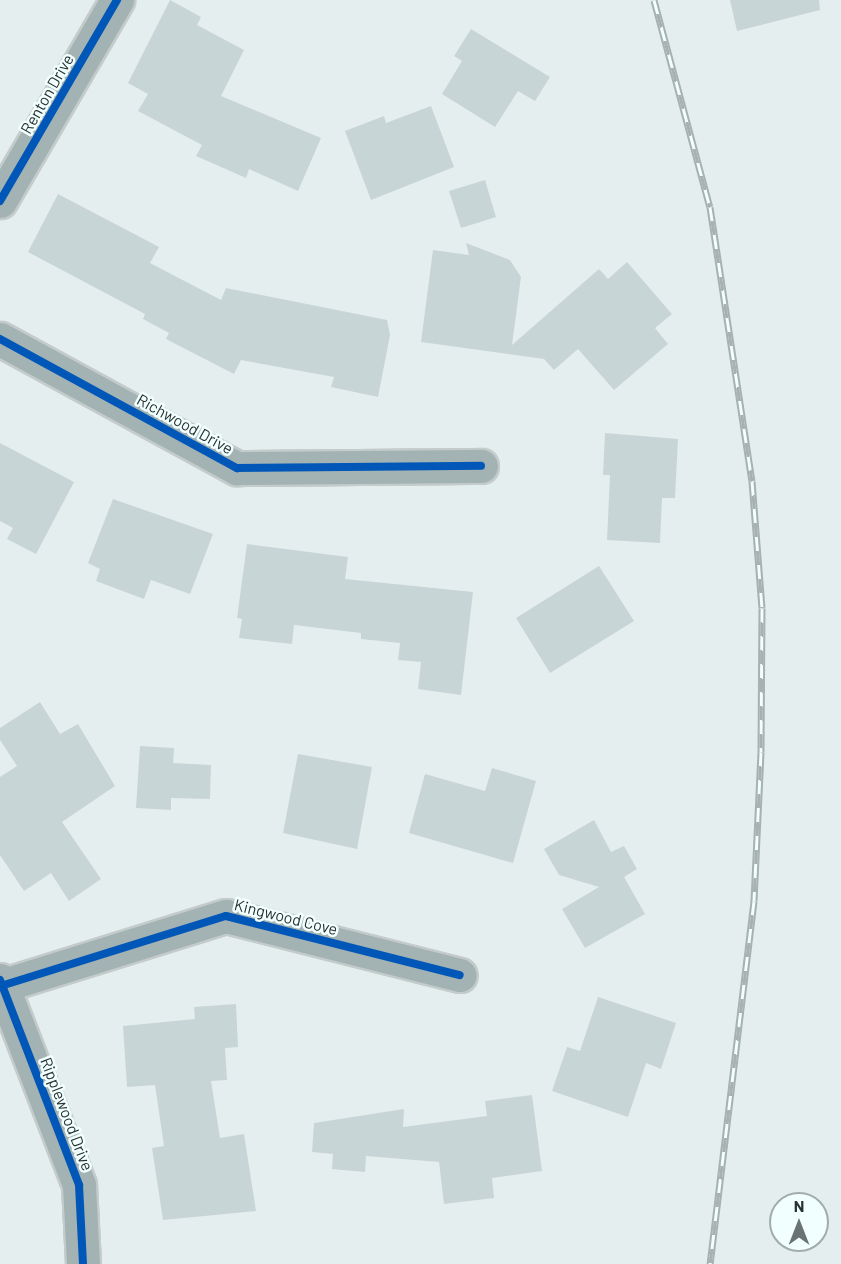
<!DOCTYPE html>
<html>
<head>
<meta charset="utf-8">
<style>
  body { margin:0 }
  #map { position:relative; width:841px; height:1264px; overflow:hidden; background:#e5eeee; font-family:Barlow,sans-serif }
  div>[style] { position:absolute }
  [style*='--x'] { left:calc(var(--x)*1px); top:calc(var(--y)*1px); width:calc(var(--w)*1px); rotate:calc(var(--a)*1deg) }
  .building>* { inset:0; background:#c8d5d6 }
  .roads { filter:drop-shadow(2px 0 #c4cbcb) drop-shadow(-2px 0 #c4cbcb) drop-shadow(0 2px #c4cbcb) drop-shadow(0 -2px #c4cbcb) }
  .minor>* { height:33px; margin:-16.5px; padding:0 16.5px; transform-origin:16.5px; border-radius:16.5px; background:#a3b2b2 }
  .rail>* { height:7px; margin-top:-3.5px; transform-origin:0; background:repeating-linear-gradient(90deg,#f1ffff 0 14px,#a6b1b2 0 28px); box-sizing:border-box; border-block:2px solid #a6b1b2 }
  .cycleway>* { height:8px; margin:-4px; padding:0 4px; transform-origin:4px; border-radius:4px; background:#0057b8 }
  span { translate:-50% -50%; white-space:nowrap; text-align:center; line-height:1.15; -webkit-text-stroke:5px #f1ffff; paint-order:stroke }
  .street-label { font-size:16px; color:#293030 }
  .north { position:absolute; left:769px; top:1192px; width:60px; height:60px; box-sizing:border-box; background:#f1ffff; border:2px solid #a1acac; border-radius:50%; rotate:0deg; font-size:16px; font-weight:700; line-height:24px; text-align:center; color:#293030 }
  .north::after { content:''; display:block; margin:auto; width:21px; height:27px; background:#6b7272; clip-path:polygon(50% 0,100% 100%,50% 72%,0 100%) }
</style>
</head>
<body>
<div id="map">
  <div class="building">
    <div style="clip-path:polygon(170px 0,201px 17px,197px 25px,244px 50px,221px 96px,321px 138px,298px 191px,249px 169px,246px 178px,196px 156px,202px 145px,138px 111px,148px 94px,128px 83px)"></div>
    <div style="clip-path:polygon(730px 0,819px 0,820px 10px,737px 31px)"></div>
    <div style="clip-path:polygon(471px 29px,550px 77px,535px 101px,518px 91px,495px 127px,442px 94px,462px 61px,454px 56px)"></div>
    <div style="clip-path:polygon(431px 106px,454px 167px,371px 200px,345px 131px,384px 116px,386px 123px)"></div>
    <div style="clip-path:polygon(485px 180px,496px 217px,461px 228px,449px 191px)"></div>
    <div style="clip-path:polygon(58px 194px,159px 247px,150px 263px,221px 300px,226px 288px,387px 320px,390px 335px,378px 397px,331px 387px,334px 377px,241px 360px,234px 374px,166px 339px,169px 333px,143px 319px,145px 314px,28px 252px)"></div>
    <div style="clip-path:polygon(466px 243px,510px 260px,521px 277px,512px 345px,599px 269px,608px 279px,627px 262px,672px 314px,655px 328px,668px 344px,614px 390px,578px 349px,554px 370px,544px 359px,421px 342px,433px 250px,469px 255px)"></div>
    <div style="clip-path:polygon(605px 433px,678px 439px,675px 498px,662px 498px,660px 543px,607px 540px,610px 475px,603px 475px)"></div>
    <div style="clip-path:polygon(0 443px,74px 482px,36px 554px,7px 539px,13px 528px,0 521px)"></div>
    <div style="clip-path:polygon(113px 499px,213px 534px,190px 594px,151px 580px,144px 599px,96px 581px,100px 569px,88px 563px)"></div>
    <div style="clip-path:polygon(247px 544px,348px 557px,345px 579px,473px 592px,461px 695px,418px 689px,421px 662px,398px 660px,400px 643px,361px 639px,361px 633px,294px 625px,292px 644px,239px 638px,242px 619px,237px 618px)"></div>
    <div style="clip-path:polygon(599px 566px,634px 621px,550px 673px,516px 618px)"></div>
    <div style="clip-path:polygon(40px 702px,60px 734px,78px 724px,115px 786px,62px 822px,101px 879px,69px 901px,51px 873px,24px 891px,0 855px,0 777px,17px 766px,0 740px,0 728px)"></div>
    <div style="clip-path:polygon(140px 746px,174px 748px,173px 763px,211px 765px,210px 799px,171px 798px,171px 810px,136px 808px)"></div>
    <div style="clip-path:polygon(298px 754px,372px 767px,357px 849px,283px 833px)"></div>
    <div style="clip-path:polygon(492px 768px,536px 781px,513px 863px,409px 833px,425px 774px,485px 791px)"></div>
    <div style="clip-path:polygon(594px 820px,611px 852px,624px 846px,637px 869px,624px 877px,645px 914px,585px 948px,562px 909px,599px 887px,559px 875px,544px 849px)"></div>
    <div style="clip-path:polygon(598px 997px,676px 1023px,661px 1069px,646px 1063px,628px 1117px,552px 1091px,567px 1047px,580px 1051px)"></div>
    <div style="clip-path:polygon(236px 1004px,238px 1047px,225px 1048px,227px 1080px,211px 1081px,220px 1138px,244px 1134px,256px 1211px,163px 1220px,152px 1148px,164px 1146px,155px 1085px,127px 1087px,123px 1026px,195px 1019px,194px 1007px)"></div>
    <div style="clip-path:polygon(532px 1095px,542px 1171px,492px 1178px,494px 1198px,444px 1204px,439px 1162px,366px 1156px,365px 1172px,332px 1169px,333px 1154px,312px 1152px,314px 1123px,404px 1109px,403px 1127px,487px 1116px,485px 1101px)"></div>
  </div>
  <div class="roads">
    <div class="minor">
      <div style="--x:0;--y:201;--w:233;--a:-59.8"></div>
      <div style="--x:0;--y:339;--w:270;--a:28.6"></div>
      <div style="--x:237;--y:468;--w:244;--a:-0.5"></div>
      <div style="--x:0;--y:980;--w:220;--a:68.9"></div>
      <div style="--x:79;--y:1185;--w:79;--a:87.1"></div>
      <div style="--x:4;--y:985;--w:232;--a:-17.3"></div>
      <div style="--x:226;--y:916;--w:241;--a:14.2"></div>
    </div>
  </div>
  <div class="rail">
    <div style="--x:654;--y:0;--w:214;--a:74.9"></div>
    <div style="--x:710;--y:207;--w:277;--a:81.3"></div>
    <div style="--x:752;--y:481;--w:127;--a:85.5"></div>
    <div style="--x:762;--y:608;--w:144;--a:90.4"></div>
    <div style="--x:761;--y:752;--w:149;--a:92.7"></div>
    <div style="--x:754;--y:901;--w:366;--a:96.9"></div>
  </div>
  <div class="cycleway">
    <div style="--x:0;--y:201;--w:233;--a:-59.8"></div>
    <div style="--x:0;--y:339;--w:270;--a:28.6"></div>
    <div style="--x:237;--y:468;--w:244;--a:-0.5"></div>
    <div style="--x:0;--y:980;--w:220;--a:68.9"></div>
    <div style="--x:79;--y:1185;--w:79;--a:87.1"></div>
    <div style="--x:4;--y:985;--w:232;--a:-17.3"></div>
    <div style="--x:226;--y:916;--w:241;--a:14.2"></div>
  </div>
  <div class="street-label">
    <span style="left:47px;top:94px;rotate:-60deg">Renton Drive</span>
    <span style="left:185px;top:424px;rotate:29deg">Richwood Drive</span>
    <span style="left:286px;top:917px;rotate:14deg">Kingwood Cove</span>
    <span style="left:67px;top:1114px;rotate:69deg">Ripplewood Drive</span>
  </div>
  <div class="north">N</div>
</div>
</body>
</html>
